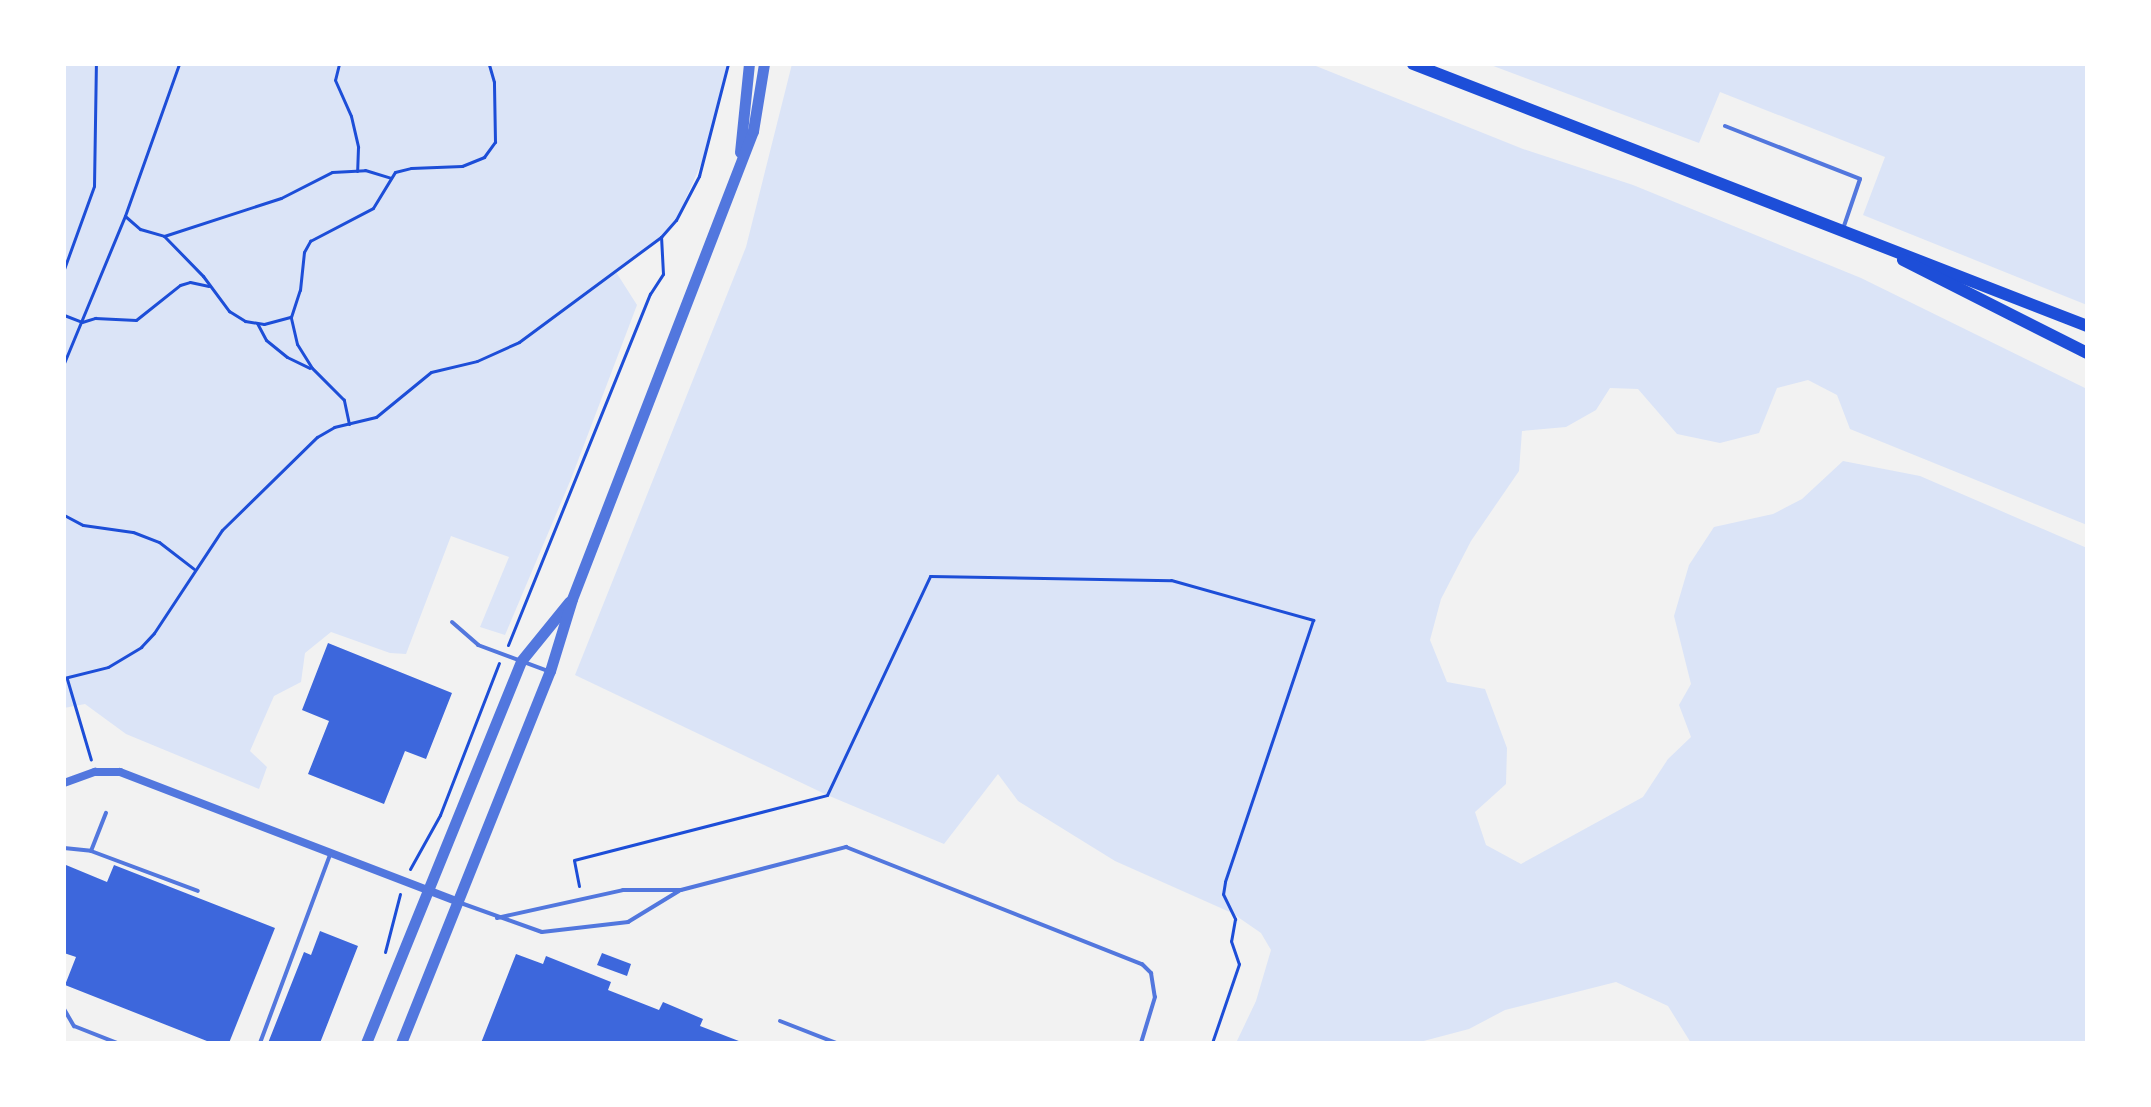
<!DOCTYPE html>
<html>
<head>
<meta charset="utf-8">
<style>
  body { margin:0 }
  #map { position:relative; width:2151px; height:1107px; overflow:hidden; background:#f2f2f2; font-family:"Roboto Condensed",sans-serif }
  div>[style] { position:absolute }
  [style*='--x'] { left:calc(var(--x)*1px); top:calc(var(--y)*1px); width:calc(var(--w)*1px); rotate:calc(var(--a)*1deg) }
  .green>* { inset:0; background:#dbe4f7 }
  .building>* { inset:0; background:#3d67dc }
  .path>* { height:3px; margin:-1.5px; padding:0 1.5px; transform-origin:1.5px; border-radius:1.5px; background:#1d4ed8 }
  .service>* { height:4px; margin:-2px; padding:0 2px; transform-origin:2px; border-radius:2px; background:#5277de }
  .minor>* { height:8px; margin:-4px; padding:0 4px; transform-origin:4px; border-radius:4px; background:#5277de }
  .tertiary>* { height:11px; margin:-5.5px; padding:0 5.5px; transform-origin:5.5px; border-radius:5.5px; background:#5277de }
  .secondary>* { height:12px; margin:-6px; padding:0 6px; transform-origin:6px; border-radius:6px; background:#1d4ed8 }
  span { translate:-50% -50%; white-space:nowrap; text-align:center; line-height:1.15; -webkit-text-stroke:8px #fff; paint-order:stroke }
  .frame { position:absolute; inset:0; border:66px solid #fff; pointer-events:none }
</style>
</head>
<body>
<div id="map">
  <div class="green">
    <div style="clip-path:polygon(64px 64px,728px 64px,707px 151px,676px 220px,661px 237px,616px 272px,637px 305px,571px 479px,505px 635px,480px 627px,509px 557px,451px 536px,406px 654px,390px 653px,331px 632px,305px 653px,301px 682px,274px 696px,250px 751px,267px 767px,259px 789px,126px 734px,85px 704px,64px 708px)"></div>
    <div style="clip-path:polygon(792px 64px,1311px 64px,1523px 149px,1633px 185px,1861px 278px,2087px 389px,2087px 525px,1850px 429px,1837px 395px,1808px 380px,1777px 388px,1759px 433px,1720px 443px,1677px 434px,1638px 389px,1610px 388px,1596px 410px,1566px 427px,1522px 431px,1519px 471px,1471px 541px,1441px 599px,1430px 640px,1447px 682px,1485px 689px,1507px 748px,1506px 784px,1475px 812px,1486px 845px,1521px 864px,1643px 797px,1668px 759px,1691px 737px,1679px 705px,1691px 684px,1674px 616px,1689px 565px,1714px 527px,1773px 514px,1802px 499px,1843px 461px,1920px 476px,2087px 548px,2087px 1043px,1691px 1043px,1668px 1006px,1616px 982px,1505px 1010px,1469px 1029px,1416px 1043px,1236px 1043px,1256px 1001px,1271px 950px,1261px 933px,1232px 913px,1115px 861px,1018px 801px,998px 774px,944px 844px,827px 795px,575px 675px,746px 247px)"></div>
    <div style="clip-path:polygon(1488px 64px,2087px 64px,2087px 305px,1863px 215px,1885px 157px,1720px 92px,1699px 143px)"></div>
  </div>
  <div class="building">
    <div style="clip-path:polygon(328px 643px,452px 693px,426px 759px,405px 751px,384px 804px,308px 774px,329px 721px,302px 710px)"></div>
    <div style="clip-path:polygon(66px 865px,107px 882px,114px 865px,275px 928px,229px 1043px,212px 1043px,65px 985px,76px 957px,64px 953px)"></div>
    <div style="clip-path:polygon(320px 931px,358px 946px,320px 1043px,268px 1043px,304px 952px,311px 955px)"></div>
    <div style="clip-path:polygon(602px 953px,631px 964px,627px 976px,597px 965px)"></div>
    <div style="clip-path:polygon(516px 954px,543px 964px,546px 956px,611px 982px,608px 990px,659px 1010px,663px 1002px,703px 1019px,700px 1026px,744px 1043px,481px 1043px)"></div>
  </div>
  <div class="path">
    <div style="--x:179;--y:64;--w:161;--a:109.6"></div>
    <div style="--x:125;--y:216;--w:20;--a:41"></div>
    <div style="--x:140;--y:229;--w:25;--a:16"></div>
    <div style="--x:164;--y:236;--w:56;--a:45.7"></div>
    <div style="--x:203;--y:276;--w:44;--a:53.4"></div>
    <div style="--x:229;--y:311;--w:19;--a:32"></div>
    <div style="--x:245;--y:321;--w:19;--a:9"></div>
    <div style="--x:264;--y:324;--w:28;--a:-15"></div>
    <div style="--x:339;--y:64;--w:16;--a:104"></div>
    <div style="--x:335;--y:80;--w:39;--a:66"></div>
    <div style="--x:351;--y:116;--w:32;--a:77"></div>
    <div style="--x:358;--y:147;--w:24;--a:92"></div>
    <div style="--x:164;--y:236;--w:123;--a:-18"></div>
    <div style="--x:281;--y:198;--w:57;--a:-27"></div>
    <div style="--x:332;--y:172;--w:33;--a:-3"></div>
    <div style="--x:365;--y:170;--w:27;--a:17"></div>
    <div style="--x:64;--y:269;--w:88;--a:-70.1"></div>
    <div style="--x:94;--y:186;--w:122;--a:-89.1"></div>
    <div style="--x:64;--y:315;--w:19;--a:21"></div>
    <div style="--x:82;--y:322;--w:14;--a:-17"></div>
    <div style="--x:95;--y:318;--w:41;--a:2.8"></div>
    <div style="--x:136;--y:320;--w:56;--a:-38.5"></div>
    <div style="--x:180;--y:285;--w:10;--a:-17"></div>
    <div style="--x:190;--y:282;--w:19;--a:12"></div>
    <div style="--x:257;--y:323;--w:19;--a:62"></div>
    <div style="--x:266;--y:340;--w:27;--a:39"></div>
    <div style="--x:287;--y:357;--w:25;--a:26"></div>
    <div style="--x:64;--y:363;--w:159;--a:-67.5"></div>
    <div style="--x:349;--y:424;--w:25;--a:-102"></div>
    <div style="--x:344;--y:400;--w:45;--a:-135"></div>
    <div style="--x:312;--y:368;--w:28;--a:-122"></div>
    <div style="--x:297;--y:344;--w:28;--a:-103"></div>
    <div style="--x:291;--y:317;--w:28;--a:-72"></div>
    <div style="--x:300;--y:290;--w:38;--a:-84"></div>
    <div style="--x:304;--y:252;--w:13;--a:-61"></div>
    <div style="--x:310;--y:241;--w:71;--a:-27.6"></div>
    <div style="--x:373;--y:208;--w:42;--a:-58.6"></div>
    <div style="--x:395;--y:172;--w:16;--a:-14"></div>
    <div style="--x:411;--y:168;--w:51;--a:-2.2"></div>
    <div style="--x:462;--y:166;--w:24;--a:-22"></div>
    <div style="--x:484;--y:157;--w:19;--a:-54"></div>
    <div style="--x:495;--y:142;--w:60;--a:-91"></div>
    <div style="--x:494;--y:82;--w:19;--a:-106"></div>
    <div style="--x:64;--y:515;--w:21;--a:28"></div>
    <div style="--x:83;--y:525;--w:50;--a:8"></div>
    <div style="--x:133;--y:532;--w:28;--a:21"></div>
    <div style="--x:159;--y:542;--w:44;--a:37.6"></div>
    <div style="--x:508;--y:645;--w:379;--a:-68"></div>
    <div style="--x:650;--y:294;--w:24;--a:-57"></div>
    <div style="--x:663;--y:274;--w:37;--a:-93"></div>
    <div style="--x:64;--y:678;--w:45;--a:-14"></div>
    <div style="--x:108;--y:667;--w:39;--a:-31"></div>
    <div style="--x:141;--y:647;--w:19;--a:-47"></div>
    <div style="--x:154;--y:633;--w:123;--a:-56.6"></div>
    <div style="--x:222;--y:530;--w:133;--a:-44.4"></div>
    <div style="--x:317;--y:437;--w:20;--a:-30"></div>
    <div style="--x:334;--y:427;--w:43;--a:-13.4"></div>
    <div style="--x:376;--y:417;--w:71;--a:-39.3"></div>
    <div style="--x:431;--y:372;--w:47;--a:-13.4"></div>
    <div style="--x:477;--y:361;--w:46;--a:-24.3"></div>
    <div style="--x:519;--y:342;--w:177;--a:-36.5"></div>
    <div style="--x:661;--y:237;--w:23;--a:-49"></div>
    <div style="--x:676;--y:220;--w:50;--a:-62.4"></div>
    <div style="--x:699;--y:176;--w:116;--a:-75.5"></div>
    <div style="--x:67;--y:679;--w:84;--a:73.5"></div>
    <div style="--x:410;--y:869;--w:62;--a:-60.9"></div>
    <div style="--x:440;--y:815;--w:163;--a:-68.8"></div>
    <div style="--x:579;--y:886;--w:26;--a:-101"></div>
    <div style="--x:574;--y:860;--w:261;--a:-14.4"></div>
    <div style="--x:827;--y:795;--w:242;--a:-64.8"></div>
    <div style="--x:930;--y:576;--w:241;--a:1"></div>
    <div style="--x:1171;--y:580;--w:148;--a:15.7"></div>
    <div style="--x:1313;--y:620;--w:276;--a:108.6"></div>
    <div style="--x:1225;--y:882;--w:12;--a:99"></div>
    <div style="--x:1223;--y:894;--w:28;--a:64"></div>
    <div style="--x:1235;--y:919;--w:22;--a:100"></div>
    <div style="--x:1231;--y:941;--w:24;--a:71"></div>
    <div style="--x:1239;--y:964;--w:83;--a:108.9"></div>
    <div style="--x:385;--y:952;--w:60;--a:-75.5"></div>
  </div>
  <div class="service">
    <div style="--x:1725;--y:126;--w:145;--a:21.4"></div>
    <div style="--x:1860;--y:179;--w:53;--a:108.8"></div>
    <div style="--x:452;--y:622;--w:35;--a:41"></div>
    <div style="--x:478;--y:645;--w:75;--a:20.4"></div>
    <div style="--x:64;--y:848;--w:27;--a:6"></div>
    <div style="--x:91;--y:851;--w:114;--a:20.5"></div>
    <div style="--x:91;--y:851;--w:41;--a:-68.5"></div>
    <div style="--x:458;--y:902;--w:89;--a:19.7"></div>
    <div style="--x:542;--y:932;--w:87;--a:-6.6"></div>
    <div style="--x:628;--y:922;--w:60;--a:-31.3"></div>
    <div style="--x:497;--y:918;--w:129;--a:-12.5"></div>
    <div style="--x:623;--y:890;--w:58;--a:0"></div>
    <div style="--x:681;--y:890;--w:171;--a:-14.6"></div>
    <div style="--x:846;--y:847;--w:318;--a:21.6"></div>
    <div style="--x:1142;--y:964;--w:13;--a:45"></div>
    <div style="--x:1151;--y:973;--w:24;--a:81"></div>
    <div style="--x:1155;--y:997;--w:48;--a:106.9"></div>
    <div style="--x:64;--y:1009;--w:20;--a:60"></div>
    <div style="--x:74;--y:1026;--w:46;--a:21.6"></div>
    <div style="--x:780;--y:1021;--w:60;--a:21.4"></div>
    <div style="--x:260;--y:1043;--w:201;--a:-69.6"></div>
  </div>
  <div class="minor">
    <div style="--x:64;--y:783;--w:33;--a:-20"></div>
    <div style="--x:95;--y:772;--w:25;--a:0"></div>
    <div style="--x:120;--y:772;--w:360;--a:21"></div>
  </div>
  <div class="tertiary">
    <div style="--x:740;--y:152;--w:88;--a:-84.2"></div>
    <div style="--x:366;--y:1043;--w:412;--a:-67.9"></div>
    <div style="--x:521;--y:661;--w:76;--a:-50.9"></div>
    <div style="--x:401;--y:1043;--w:401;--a:-68.2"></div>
    <div style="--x:550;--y:671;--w:75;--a:-73"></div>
    <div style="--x:572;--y:599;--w:502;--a:-68.86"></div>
    <div style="--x:753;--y:131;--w:68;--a:-80.7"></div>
  </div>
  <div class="secondary">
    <div style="--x:1413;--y:64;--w:723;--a:21.24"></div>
    <div style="--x:1903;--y:260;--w:206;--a:26.8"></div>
  </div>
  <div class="frame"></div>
</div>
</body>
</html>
